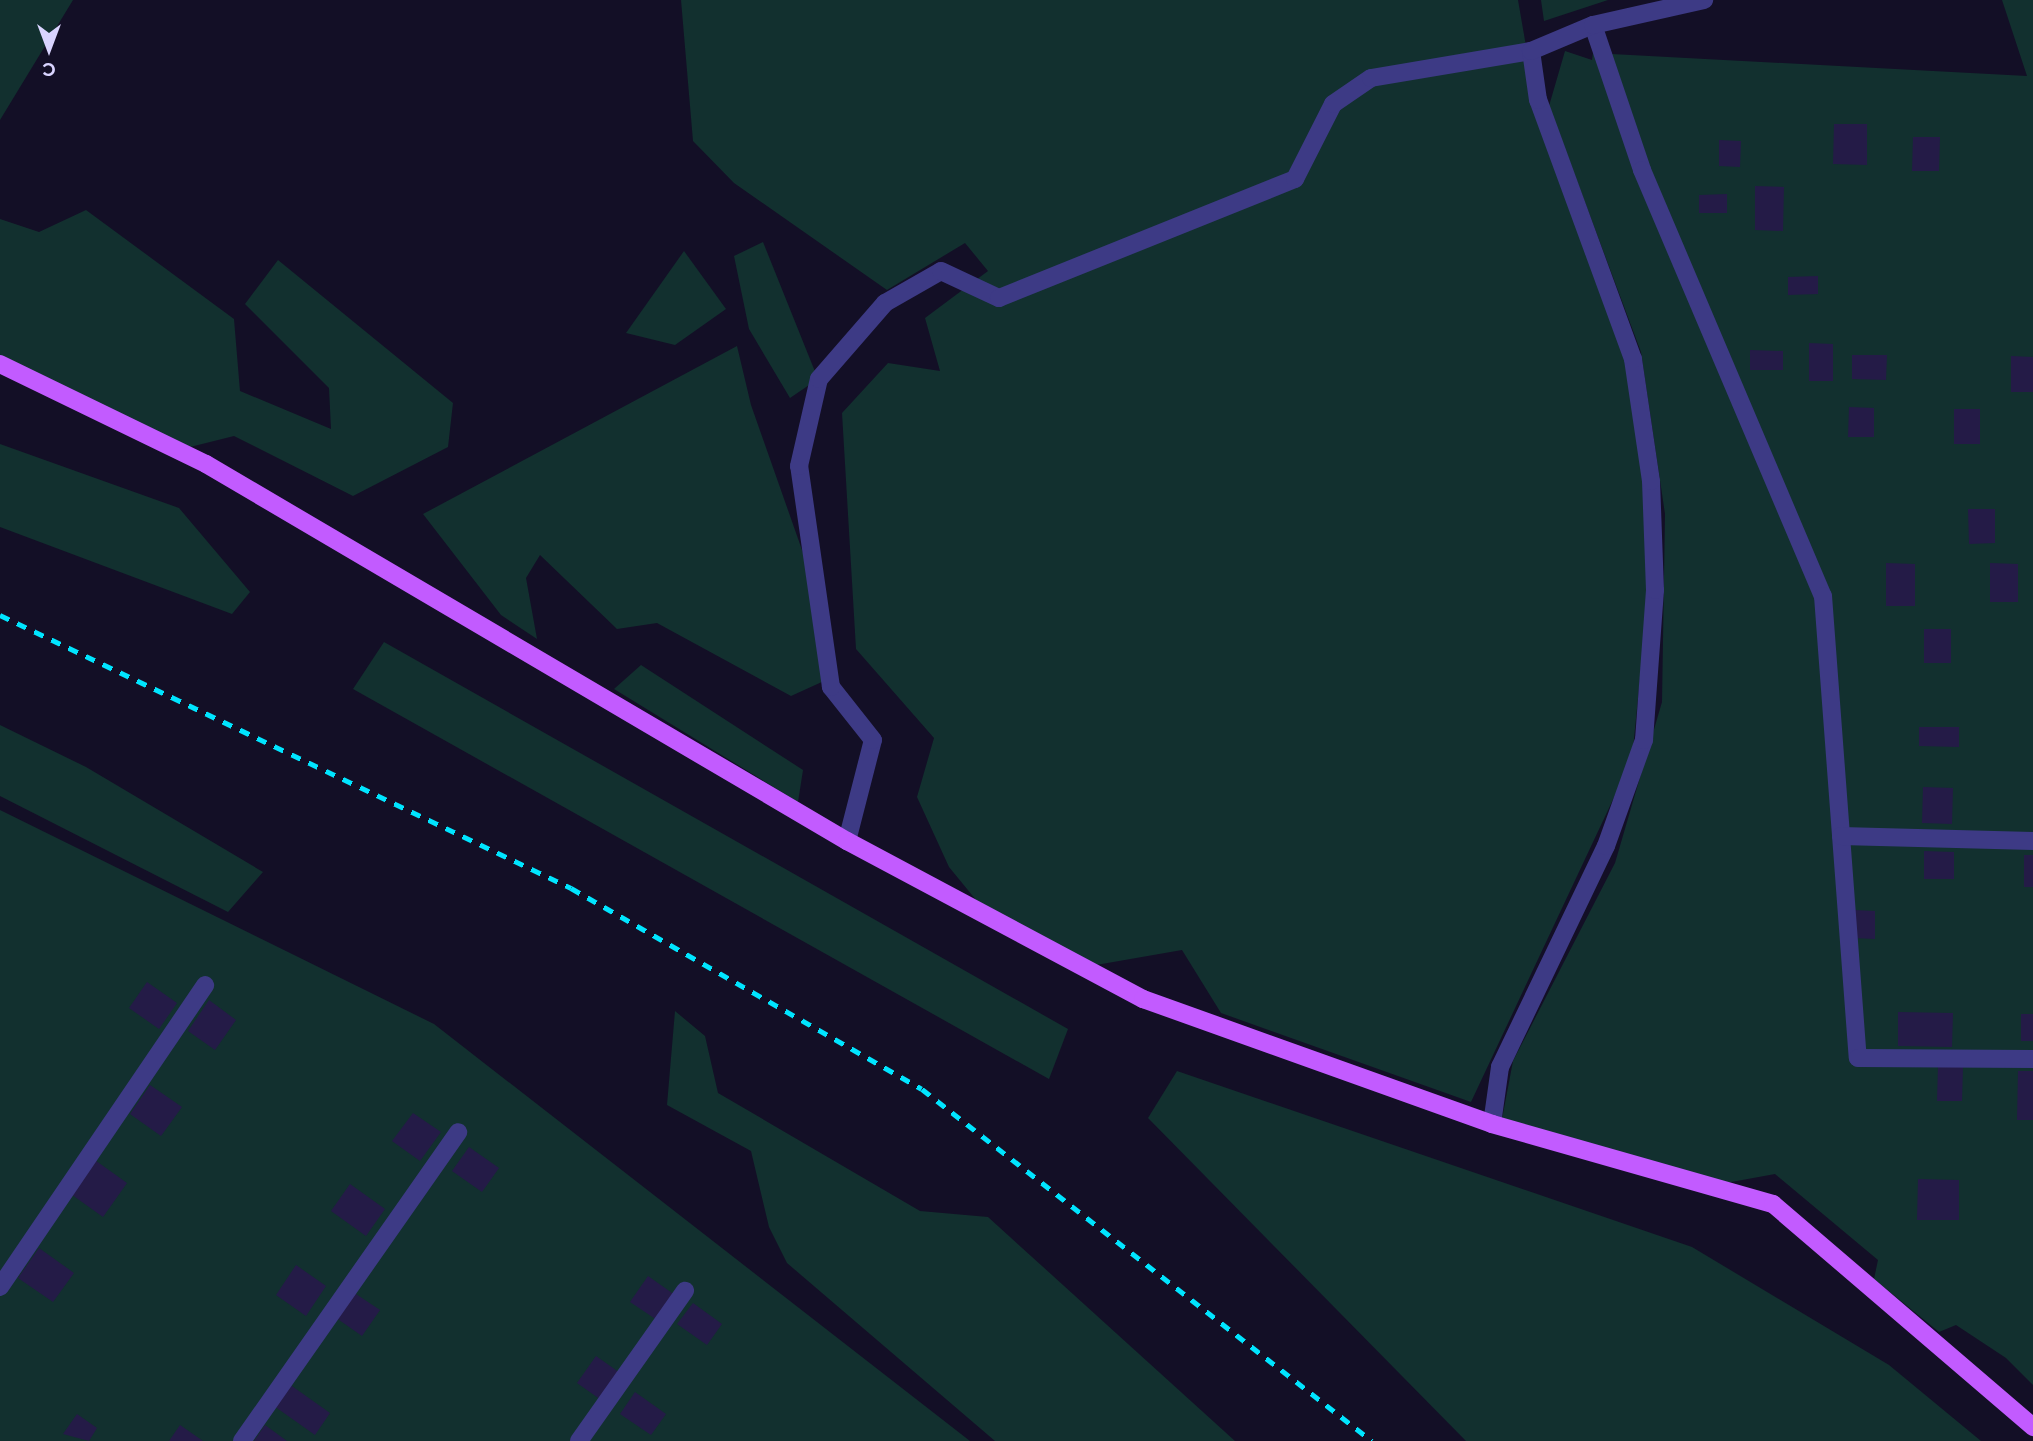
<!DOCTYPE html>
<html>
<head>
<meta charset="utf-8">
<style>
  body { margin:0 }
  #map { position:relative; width:2033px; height:1441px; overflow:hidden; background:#130f26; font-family:Raleway,sans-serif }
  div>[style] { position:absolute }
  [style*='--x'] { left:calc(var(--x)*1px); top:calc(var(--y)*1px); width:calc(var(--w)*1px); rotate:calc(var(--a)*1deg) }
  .green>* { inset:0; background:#12302f }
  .building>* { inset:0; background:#241b47 }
  .minor>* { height:18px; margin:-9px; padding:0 9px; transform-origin:9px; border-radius:9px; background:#3d3a85 }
  .major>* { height:18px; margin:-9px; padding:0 9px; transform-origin:9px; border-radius:9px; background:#c25bff }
  .rail>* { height:5px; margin-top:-2.5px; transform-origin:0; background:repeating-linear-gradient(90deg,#00e5ff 0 10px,transparent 0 19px) }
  span { translate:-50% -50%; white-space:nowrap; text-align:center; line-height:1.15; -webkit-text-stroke:6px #130f26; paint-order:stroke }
  .north { position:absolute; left:14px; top:14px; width:70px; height:70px; -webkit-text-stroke:5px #130f26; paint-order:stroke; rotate:180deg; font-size:19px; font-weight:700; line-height:28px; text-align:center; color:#d9d4ff }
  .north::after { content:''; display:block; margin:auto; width:24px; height:32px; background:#d9d4ff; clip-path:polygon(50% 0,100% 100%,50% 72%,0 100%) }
</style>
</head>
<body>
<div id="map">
  <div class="green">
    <div style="clip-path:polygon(0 0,73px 0,0 120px)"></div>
    <div style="clip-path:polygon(681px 0,1518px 0,1540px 127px,1632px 376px,1651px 566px,1632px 759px,1471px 1102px,1221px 1013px,1182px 950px,1096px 965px,990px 917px,949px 867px,917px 797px,934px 738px,856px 649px,842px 413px,888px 363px,940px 371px,925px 318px,988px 271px,965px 243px,887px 290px,734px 183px,693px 141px)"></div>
    <div style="clip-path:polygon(1541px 0,1608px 0,1544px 21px)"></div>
    <div style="clip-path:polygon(2002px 0,2033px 0,2033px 1385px,2006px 1358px,1956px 1325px,1939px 1332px,1874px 1279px,1878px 1260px,1775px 1174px,1693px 1189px,1502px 1119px,1513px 1061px,1615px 863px,1662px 702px,1665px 514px,1641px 352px,1549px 106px,1565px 51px,1592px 60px,1593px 53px,2027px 76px)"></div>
    <div style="clip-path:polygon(86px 210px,234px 319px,240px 391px,331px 429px,329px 388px,245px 304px,278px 260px,453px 403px,448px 447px,353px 496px,234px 436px,190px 447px,0 357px,0 219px,39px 232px)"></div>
    <div style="clip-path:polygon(763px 242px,818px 379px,790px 398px,749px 329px,734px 256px)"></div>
    <div style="clip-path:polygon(684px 251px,726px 309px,675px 345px,626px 333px)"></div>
    <div style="clip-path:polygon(737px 346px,751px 405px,827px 621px,835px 676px,791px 696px,657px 623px,617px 629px,540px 555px,526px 578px,537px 639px,501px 615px,423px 514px)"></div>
    <div style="clip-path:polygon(0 444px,179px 508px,250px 592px,232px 614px,0 527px)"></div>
    <div style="clip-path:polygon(384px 642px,1068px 1029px,1049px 1079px,353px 689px)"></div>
    <div style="clip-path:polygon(641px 665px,803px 770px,798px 802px,614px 689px)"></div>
    <div style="clip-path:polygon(0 725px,86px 767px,263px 872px,228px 912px,0 796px)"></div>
    <div style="clip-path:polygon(0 810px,434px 1024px,970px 1441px,0 1441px)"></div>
    <div style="clip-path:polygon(675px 1011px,705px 1036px,718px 1093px,920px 1211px,988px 1217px,1235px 1441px,995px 1441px,787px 1263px,769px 1227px,751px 1151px,667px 1105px)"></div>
    <div style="clip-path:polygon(1177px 1071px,1692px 1247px,1889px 1365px,1981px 1441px,1466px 1441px,1148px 1118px)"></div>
  </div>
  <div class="building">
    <div style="clip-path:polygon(1834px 124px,1867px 124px,1867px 165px,1833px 164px)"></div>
    <div style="clip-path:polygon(1913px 137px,1940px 137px,1939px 171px,1912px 171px)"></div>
    <div style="clip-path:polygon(1719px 140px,1741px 141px,1740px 167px,1719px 166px)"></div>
    <div style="clip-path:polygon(1755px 186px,1784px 187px,1783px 231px,1755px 230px)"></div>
    <div style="clip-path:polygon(1727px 194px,1727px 213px,1699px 213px,1699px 195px)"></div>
    <div style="clip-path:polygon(1818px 276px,1818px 294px,1788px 295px,1788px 277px)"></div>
    <div style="clip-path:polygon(1809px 343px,1833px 344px,1833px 381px,1809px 381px)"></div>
    <div style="clip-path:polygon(1750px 350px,1783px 351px,1783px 370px,1750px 370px)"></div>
    <div style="clip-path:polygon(1852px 355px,1887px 355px,1886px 380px,1852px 379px)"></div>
    <div style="clip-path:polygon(2011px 356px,2033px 357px,2033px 392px,2011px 392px)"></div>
    <div style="clip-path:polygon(1849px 407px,1874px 408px,1874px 437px,1848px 437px)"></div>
    <div style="clip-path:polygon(1954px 409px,1980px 409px,1980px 444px,1954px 444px)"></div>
    <div style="clip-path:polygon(1968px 509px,1995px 509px,1995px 543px,1969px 544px)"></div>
    <div style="clip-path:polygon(1886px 563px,1915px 564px,1915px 606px,1886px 606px)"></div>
    <div style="clip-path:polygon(1990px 563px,2018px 564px,2018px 602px,1990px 602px)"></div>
    <div style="clip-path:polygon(1924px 629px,1951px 629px,1951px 663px,1924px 663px)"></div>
    <div style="clip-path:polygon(1919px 727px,1959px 727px,1959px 747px,1919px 746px)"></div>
    <div style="clip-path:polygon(1923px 787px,1953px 788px,1952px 824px,1922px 823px)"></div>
    <div style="clip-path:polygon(1924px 851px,1954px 852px,1954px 879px,1924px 879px)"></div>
    <div style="clip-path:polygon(2024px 855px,2033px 855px,2033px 887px,2024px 887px)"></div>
    <div style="clip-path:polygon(1854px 910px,1875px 911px,1875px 939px,1853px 938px)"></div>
    <div style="clip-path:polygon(147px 982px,177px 1003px,159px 1029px,129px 1008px)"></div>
    <div style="clip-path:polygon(209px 1000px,236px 1020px,215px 1050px,188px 1031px)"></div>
    <div style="clip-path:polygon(1898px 1012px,1953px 1013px,1952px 1047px,1898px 1046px)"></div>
    <div style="clip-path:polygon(2021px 1014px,2033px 1014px,2033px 1041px,2021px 1041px)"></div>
    <div style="clip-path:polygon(1938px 1066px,1963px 1067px,1962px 1101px,1937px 1101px)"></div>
    <div style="clip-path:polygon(2018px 1071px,2033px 1071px,2033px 1120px,2017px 1120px)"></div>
    <div style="clip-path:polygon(150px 1085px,182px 1107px,161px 1136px,130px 1114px)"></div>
    <div style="clip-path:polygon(413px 1113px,441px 1132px,420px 1161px,392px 1141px)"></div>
    <div style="clip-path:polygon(469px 1147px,499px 1168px,482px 1192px,452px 1171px)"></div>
    <div style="clip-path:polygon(92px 1158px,127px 1183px,103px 1217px,68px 1192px)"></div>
    <div style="clip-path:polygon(1918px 1179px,1959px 1180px,1959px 1220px,1917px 1220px)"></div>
    <div style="clip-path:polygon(350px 1184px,385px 1209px,366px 1236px,331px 1211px)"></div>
    <div style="clip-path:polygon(39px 1248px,74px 1273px,53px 1302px,18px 1278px)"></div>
    <div style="clip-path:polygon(296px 1265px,326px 1286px,306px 1316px,276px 1295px)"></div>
    <div style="clip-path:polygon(648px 1276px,675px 1295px,657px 1320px,630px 1302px)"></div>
    <div style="clip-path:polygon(350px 1290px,380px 1310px,362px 1336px,332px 1315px)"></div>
    <div style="clip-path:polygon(693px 1303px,722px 1324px,707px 1345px,677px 1324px)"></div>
    <div style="clip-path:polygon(596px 1356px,623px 1375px,604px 1402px,577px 1383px)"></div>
    <div style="clip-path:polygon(289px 1384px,330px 1413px,315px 1435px,274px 1406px)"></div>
    <div style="clip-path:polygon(635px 1392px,666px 1414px,651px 1435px,620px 1414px)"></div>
    <div style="clip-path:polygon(77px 1414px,97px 1428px,89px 1441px,63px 1434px)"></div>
    <div style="clip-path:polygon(180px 1425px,203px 1441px,169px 1441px)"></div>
    <div style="clip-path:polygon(265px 1425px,287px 1441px,254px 1441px)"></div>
  </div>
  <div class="minor">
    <div style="--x:1593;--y:25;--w:153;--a:71.3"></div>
    <div style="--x:1642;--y:170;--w:463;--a:67"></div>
    <div style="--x:1823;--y:596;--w:463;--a:85.7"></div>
    <div style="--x:1858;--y:1058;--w:175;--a:0.3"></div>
    <div style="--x:1841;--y:836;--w:192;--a:1.5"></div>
    <div style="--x:847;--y:841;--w:104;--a:-75.6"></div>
    <div style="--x:873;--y:740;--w:68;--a:-128.4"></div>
    <div style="--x:831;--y:687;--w:223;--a:-98.2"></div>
    <div style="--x:799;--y:466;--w:89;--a:-77.1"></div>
    <div style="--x:819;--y:379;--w:101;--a:-49"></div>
    <div style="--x:885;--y:303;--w:64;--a:-29.7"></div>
    <div style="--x:941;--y:271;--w:64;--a:25"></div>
    <div style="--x:999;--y:298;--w:319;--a:-21.9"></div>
    <div style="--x:1295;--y:179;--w:84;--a:-63.1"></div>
    <div style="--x:1333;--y:104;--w:46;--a:-34.4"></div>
    <div style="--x:1371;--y:78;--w:162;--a:-9.6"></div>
    <div style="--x:1492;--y:1124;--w:58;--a:-82"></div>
    <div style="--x:1500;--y:1067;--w:245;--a:-64.4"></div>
    <div style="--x:1606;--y:846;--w:113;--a:-70.3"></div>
    <div style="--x:1644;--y:740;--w:150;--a:-85.8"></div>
    <div style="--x:1655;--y:590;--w:109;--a:-92.1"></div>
    <div style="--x:1651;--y:481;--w:123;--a:-98.4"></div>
    <div style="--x:1633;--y:359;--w:276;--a:-110.1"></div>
    <div style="--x:1538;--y:100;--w:49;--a:-98.1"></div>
    <div style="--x:1531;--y:51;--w:67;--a:-22.8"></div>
    <div style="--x:1593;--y:25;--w:114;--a:-12.7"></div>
    <div style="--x:0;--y:1287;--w:365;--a:-55.8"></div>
    <div style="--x:242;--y:1441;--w:377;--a:-55"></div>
    <div style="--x:579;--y:1441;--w:184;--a:-54.8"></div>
  </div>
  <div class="major">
    <div style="--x:0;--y:364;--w:229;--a:25.9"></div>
    <div style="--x:206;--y:464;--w:744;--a:30.46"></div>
    <div style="--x:847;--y:841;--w:336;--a:28.1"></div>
    <div style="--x:1143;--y:999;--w:371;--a:19.7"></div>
    <div style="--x:1492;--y:1124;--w:292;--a:15.9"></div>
    <div style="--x:1773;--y:1204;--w:343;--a:40.6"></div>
  </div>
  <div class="rail">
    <div style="--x:0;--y:615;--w:633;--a:25.55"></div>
    <div style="--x:571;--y:888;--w:404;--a:29.8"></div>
    <div style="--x:922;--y:1089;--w:571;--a:38.03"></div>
  </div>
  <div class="north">С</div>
</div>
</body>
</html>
